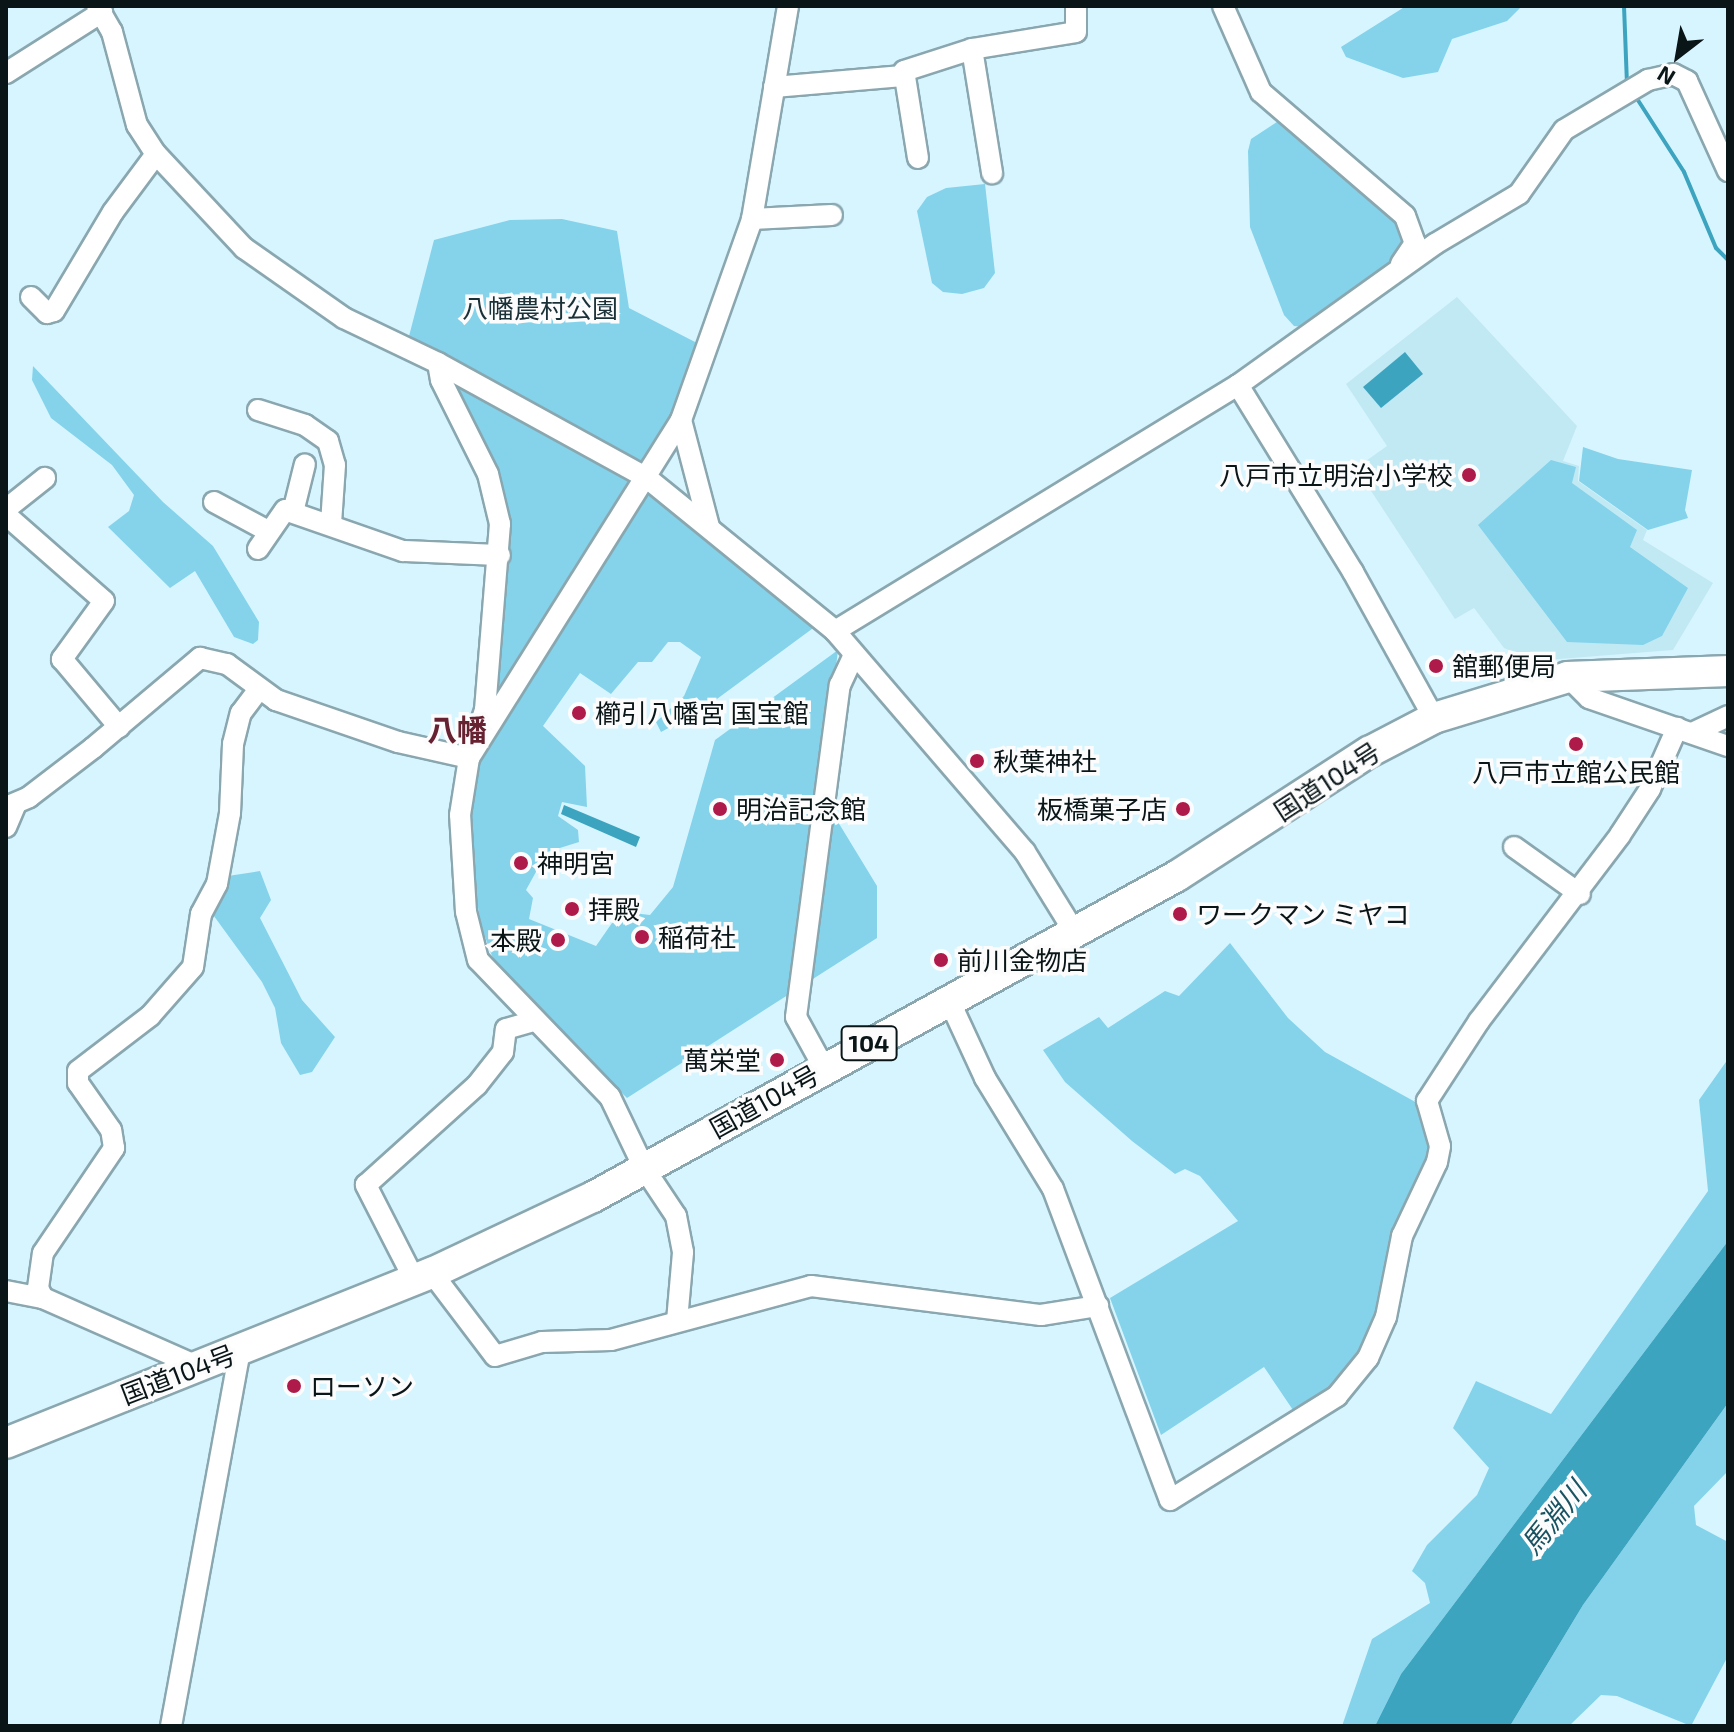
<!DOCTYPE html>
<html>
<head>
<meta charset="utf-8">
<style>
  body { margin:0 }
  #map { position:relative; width:1734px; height:1732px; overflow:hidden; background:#d7f5ff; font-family:"Exo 2","Noto Sans JP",sans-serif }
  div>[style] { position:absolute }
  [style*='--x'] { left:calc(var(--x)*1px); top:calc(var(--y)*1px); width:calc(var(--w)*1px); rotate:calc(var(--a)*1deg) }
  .built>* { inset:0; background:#c1e9f4 }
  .green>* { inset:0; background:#84d3eb }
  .water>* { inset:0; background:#3da4c0 }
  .stream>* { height:4px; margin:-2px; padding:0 2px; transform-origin:2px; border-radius:2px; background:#3da4c0 }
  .roads { filter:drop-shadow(2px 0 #8aa7b0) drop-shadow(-2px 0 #8aa7b0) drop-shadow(0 2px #8aa7b0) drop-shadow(0 -2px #8aa7b0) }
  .minor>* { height:20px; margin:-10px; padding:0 10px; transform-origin:10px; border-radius:10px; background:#fff }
  .highway>* { height:30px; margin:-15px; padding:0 15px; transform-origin:15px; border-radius:15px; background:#fff }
  .dots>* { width:22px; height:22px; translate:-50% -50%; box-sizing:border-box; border:4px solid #fcfcfc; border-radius:50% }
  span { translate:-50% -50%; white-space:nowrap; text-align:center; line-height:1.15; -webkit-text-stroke:7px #fcfcfc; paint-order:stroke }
  .shield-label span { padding:2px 6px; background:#fcfcfc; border:2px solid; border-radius:6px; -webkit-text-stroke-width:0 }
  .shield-label { font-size:24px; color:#0a1518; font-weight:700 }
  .park-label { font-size:26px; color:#1a3138 }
  .poi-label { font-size:26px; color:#0a1518 }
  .right { translate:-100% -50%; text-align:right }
  .left { translate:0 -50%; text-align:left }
  .street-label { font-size:26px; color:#0a1518 }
  .water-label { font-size:28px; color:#1a5362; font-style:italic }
  .quarter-label { font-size:30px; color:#672232; font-weight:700 }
  .frame { position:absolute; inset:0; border:8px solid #0a1518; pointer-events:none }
  .north { position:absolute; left:1638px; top:16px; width:80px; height:80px; -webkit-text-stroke:6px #fcfcfc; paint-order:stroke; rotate:211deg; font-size:22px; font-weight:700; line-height:32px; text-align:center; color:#0a1518 }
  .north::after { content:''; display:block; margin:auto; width:28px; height:36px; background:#0a1518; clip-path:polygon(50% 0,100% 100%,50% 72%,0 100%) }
</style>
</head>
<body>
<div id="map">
  <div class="built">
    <div style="clip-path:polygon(1457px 297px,1577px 426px,1563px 461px,1579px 466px,1578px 481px,1647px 530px,1643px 540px,1713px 583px,1673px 650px,1534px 661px,1504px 648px,1474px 608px,1455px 619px,1356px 468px,1387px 446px,1346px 384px)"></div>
  </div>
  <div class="green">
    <div style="clip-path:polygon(1406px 6px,1522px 6px,1507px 21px,1452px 39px,1438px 72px,1403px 78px,1346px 57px,1341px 47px)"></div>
    <div style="clip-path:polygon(1280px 120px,1392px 215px,1406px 238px,1394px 261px,1303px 327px,1294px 326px,1284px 315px,1250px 227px,1248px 151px,1251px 139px)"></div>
    <div style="clip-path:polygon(985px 184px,995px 273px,984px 288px,962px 294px,943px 292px,932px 283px,917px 211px,927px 197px,946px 188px)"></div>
    <div style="clip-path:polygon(562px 219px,617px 231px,629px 308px,697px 343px,677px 409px,643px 467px,408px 340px,434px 240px,510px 220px)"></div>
    <div style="clip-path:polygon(33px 366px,163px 502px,213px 546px,259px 622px,258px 640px,253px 644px,234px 637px,195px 571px,170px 588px,108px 527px,129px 511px,134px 495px,112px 465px,51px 418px,32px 380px)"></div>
    <div style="clip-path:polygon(451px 385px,464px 385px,630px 474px,816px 626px,702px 710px,661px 732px,656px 722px,684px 696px,701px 657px,680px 642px,668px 642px,652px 662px,638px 662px,611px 694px,580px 673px,543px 726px,585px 766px,587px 807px,562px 802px,558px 816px,578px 830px,579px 842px,547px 852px,526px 890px,533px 898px,529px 919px,596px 946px,612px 923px,633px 913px,650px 915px,673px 887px,715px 740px,838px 650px,821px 794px,877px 886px,877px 938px,627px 1098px,519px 993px,492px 956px,481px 926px,463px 815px,510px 517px,495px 469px)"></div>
    <div style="clip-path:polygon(1583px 447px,1618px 459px,1692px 470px,1685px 510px,1688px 518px,1648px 530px,1579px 481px)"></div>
    <div style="clip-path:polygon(1551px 460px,1576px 467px,1572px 483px,1637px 530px,1630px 547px,1688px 588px,1662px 636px,1643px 645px,1567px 642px,1478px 525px)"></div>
    <div style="clip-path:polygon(260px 871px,271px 900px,260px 918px,302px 1000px,335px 1037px,312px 1072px,300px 1075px,281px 1043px,275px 1008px,262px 982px,211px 912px,225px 895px,228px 876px)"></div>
    <div style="clip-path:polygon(1230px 943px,1288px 1018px,1325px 1052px,1419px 1104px,1432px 1143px,1362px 1357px,1332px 1391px,1295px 1413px,1264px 1367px,1161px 1435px,1110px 1298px,1238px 1221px,1200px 1176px,1185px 1169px,1175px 1174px,1132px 1141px,1065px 1082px,1043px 1050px,1099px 1017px,1108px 1028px,1165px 991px,1179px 996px)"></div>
    <div style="clip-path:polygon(1728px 1059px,1728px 1241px,1401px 1674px,1375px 1726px,1342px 1726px,1372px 1639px,1430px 1603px,1425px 1583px,1412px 1571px,1427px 1545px,1477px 1495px,1489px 1468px,1453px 1428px,1476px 1381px,1551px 1414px,1708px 1191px,1699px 1100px)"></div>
    <div style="clip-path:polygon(1728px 1403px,1728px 1471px,1694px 1506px,1696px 1525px,1728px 1542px,1728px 1656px,1691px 1726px,1617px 1696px,1601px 1695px,1569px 1726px,1510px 1726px,1583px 1605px)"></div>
  </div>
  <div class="water">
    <div style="clip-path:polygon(1405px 352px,1423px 374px,1381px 408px,1363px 387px)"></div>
    <div style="clip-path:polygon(564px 805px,640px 837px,636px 847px,561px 814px)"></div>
    <div style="clip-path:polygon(1728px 1241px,1728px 1403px,1583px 1605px,1510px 1726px,1375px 1726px,1401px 1674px)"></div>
  </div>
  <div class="stream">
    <div style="--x:1624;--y:6;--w:78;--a:87.8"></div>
    <div style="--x:1634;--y:94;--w:93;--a:57.3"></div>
    <div style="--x:1684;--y:172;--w:82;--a:67.2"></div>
    <div style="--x:1716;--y:248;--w:17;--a:45"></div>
  </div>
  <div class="roads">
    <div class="minor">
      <div style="--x:97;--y:6;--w:30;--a:60"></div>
      <div style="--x:112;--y:32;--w:96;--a:75"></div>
      <div style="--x:137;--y:125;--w:35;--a:57"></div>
      <div style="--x:156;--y:154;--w:129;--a:46.9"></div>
      <div style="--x:244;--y:248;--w:122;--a:35"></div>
      <div style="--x:344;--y:318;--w:104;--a:25.6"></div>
      <div style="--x:438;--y:363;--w:239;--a:28.8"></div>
      <div style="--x:647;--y:478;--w:242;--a:39.1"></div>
      <div style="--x:835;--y:631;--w:291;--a:49.3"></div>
      <div style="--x:1025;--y:852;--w:95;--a:58.3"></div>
      <div style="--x:1223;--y:6;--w:94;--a:66.2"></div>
      <div style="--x:1261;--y:92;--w:190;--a:40.7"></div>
      <div style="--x:1405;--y:216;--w:29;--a:70"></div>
      <div style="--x:1415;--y:243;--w:25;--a:124"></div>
      <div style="--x:972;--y:49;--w:126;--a:80.8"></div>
      <div style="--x:6;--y:73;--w:114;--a:-32.4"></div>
      <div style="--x:774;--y:87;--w:129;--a:-4.9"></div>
      <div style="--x:918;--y:158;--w:88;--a:-99.1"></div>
      <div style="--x:904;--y:71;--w:71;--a:-17.9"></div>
      <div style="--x:972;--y:49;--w:105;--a:-9.3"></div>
      <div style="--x:1076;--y:32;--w:26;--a:-90"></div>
      <div style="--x:752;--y:219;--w:80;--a:-2.9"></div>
      <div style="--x:31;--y:297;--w:23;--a:45"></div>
      <div style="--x:47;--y:313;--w:7;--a:-16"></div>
      <div style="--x:54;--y:311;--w:115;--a:-59.2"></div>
      <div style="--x:113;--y:212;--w:72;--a:-53.4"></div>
      <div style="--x:1238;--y:385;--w:220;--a:58.4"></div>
      <div style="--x:1353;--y:572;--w:167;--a:61"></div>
      <div style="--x:258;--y:410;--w:49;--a:17.7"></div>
      <div style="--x:305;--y:425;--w:28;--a:35"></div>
      <div style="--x:328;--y:441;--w:25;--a:74"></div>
      <div style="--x:335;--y:465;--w:58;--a:93.9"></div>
      <div style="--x:681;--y:420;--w:111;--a:75.3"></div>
      <div style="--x:214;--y:502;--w:61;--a:28.2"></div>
      <div style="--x:6;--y:509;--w:50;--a:-38.5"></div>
      <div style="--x:293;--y:512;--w:49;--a:-76"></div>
      <div style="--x:6;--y:515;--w:130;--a:41.3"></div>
      <div style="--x:104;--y:601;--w:72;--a:125.9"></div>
      <div style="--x:62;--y:659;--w:89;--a:50"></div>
      <div style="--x:258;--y:549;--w:47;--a:-55.3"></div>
      <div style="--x:285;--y:510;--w:125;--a:19.2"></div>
      <div style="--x:403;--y:551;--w:97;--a:2.4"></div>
      <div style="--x:835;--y:631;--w:472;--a:-31.4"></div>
      <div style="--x:1238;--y:385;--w:242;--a:-35.6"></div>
      <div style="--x:1435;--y:244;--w:98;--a:-30.8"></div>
      <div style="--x:1519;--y:194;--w:78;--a:-54.9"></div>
      <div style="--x:1564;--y:130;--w:98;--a:-30.8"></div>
      <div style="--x:1648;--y:80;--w:26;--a:-13"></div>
      <div style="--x:1673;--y:74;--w:16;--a:27"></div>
      <div style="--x:1687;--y:81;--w:99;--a:65.5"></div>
      <div style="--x:1568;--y:677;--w:30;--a:45"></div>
      <div style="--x:1589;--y:698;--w:147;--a:19.1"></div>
      <div style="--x:1692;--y:733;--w:40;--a:-25"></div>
      <div style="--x:6;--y:807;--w:25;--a:-23"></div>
      <div style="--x:29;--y:797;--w:81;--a:-37.4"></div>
      <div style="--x:93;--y:748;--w:140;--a:-40.1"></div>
      <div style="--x:200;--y:658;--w:28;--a:13"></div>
      <div style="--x:227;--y:664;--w:61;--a:36.3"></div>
      <div style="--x:276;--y:700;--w:129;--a:19"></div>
      <div style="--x:398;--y:742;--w:73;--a:12.7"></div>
      <div style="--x:469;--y:758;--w:51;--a:-71.6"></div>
      <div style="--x:485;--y:710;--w:187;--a:-85.4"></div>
      <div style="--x:500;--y:524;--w:51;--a:-103.5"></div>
      <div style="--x:488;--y:474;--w:105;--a:-116.6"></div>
      <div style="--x:441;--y:380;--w:17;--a:-100"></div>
      <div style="--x:6;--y:827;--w:25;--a:-67"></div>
      <div style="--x:1514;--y:847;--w:81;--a:35.5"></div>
      <div style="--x:949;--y:1000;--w:86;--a:65.2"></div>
      <div style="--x:985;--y:1078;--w:130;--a:58.5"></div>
      <div style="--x:1053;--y:1189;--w:332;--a:69.4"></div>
      <div style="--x:1170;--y:1500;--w:197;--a:-31.9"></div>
      <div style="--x:1337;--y:1396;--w:49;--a:-50.8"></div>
      <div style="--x:1368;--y:1358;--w:45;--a:-66.3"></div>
      <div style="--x:1386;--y:1317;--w:83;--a:-78.8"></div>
      <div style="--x:1402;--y:1236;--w:82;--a:-64.7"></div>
      <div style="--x:1437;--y:1162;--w:16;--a:-79"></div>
      <div style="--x:1440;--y:1146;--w:47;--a:-106.1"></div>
      <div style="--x:1427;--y:1101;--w:95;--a:-57"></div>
      <div style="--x:1479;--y:1021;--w:233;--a:-52.8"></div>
      <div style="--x:1620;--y:835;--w:55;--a:-56.9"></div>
      <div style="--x:1650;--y:789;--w:67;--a:-66.1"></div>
      <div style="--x:824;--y:1068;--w:58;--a:-118.8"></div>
      <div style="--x:796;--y:1017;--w:335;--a:-82.5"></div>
      <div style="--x:840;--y:685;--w:33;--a:-65"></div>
      <div style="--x:432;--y:1273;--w:104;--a:52.8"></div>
      <div style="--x:495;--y:1356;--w:49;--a:-16.6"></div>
      <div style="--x:542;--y:1342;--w:69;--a:-1.7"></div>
      <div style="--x:611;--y:1340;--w:207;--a:-15.1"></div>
      <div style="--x:811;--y:1286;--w:232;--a:7.2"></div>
      <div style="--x:1041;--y:1315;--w:58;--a:-9"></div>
      <div style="--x:414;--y:1279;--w:106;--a:-117.1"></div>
      <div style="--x:366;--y:1185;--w:149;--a:-42"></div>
      <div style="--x:477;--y:1085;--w:42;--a:-51.8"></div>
      <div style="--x:503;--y:1052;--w:23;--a:-83"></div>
      <div style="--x:506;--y:1029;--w:29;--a:-16"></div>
      <div style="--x:6;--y:1291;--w:38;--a:11"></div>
      <div style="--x:43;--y:1298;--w:168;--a:23.8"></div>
      <div style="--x:43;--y:1298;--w:11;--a:-117"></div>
      <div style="--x:38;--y:1288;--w:35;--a:-82"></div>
      <div style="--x:43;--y:1253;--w:127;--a:-55.9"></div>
      <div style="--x:114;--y:1148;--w:18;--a:-99"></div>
      <div style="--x:111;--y:1130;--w:57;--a:-125.1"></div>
      <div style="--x:78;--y:1083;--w:12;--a:-90"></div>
      <div style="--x:78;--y:1071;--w:91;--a:-37.4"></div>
      <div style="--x:150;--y:1016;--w:65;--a:-48.7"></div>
      <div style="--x:193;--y:967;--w:54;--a:-81.4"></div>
      <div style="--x:201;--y:914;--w:34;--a:-62"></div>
      <div style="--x:217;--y:884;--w:72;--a:-79.6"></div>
      <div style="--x:230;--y:813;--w:69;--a:-87.5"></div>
      <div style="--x:233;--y:744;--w:32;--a:-76"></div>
      <div style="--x:241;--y:713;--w:30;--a:-53"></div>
      <div style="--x:677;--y:1321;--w:69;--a:-85"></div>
      <div style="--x:683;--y:1252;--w:37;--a:-101"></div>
      <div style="--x:676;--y:1216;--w:58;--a:-123.7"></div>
      <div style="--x:644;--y:1168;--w:79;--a:-115.6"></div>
      <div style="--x:610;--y:1097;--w:190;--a:-133.9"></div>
      <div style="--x:478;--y:960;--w:49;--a:-104"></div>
      <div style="--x:466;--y:912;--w:97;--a:-93.5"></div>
      <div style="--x:460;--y:815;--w:58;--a:-81"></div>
      <div style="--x:469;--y:758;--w:399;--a:-57.9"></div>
      <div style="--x:681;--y:420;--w:213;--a:-70.5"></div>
      <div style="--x:752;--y:219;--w:216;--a:-80.4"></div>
      <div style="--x:171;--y:1726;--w:383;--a:-79.6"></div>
    </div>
    <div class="highway">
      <div style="--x:6;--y:1443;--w:459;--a:-21.8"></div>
      <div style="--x:432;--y:1273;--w:178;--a:-25.3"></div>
      <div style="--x:593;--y:1197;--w:666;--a:-28.8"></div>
      <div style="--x:1177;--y:876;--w:229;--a:-32.9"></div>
      <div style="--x:1369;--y:752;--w:73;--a:-27.6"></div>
      <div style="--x:1434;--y:718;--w:140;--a:-17"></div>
      <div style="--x:1568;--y:677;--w:160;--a:-2.1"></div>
    </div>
  </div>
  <div class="dots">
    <div style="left:1469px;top:475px;background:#ae1b4a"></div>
    <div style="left:1436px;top:666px;background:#ae1b4a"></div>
    <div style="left:579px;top:713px;background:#ae1b4a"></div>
    <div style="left:1576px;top:744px;background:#ae1b4a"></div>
    <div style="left:977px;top:761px;background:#ae1b4a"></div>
    <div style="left:720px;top:809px;background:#ae1b4a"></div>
    <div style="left:1183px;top:809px;background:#ae1b4a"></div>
    <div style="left:521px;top:863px;background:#ae1b4a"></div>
    <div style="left:572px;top:909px;background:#ae1b4a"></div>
    <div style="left:1180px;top:914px;background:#ae1b4a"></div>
    <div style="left:642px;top:937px;background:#ae1b4a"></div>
    <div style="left:558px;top:940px;background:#ae1b4a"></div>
    <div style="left:941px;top:960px;background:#ae1b4a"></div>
    <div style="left:777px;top:1060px;background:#ae1b4a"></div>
    <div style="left:294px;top:1386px;background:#ae1b4a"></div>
  </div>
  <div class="shield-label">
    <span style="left:869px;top:1043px">104</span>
  </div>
  <div class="park-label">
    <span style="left:540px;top:308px">八幡農村公園</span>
  </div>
  <div class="poi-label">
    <span class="right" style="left:1453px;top:475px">八戸市立明治小学校</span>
    <span class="left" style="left:1452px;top:666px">舘郵便局</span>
    <span class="left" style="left:595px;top:713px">櫛引八幡宮 国宝館</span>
    <span class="left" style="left:993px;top:761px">秋葉神社</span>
    <span style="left:1576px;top:772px">八戸市立館公民館</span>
    <span class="left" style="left:736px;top:809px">明治記念館</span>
    <span class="right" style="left:1167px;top:809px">板橋菓子店</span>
    <span class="left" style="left:537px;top:863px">神明宮</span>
    <span class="left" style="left:588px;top:909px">拝殿</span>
    <span class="left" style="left:1196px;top:914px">ワークマン ミヤコ</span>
    <span class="left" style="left:658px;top:937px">稲荷社</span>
    <span class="right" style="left:542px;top:940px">本殿</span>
    <span class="left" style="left:957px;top:960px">前川金物店</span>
    <span class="right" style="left:761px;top:1060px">萬栄堂</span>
    <span class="left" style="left:310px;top:1386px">ローソン</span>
  </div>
  <div class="street-label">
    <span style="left:1327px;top:781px;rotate:-33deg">国道104号</span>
    <span style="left:764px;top:1101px;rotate:-29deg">国道104号</span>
    <span style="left:178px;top:1374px;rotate:-21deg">国道104号</span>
  </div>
  <div class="water-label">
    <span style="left:1553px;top:1517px;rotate:-51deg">馬淵川</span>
  </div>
  <div class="quarter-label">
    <span style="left:457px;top:729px">八幡</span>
  </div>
  <div class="frame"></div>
  <div class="north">N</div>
</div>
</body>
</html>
